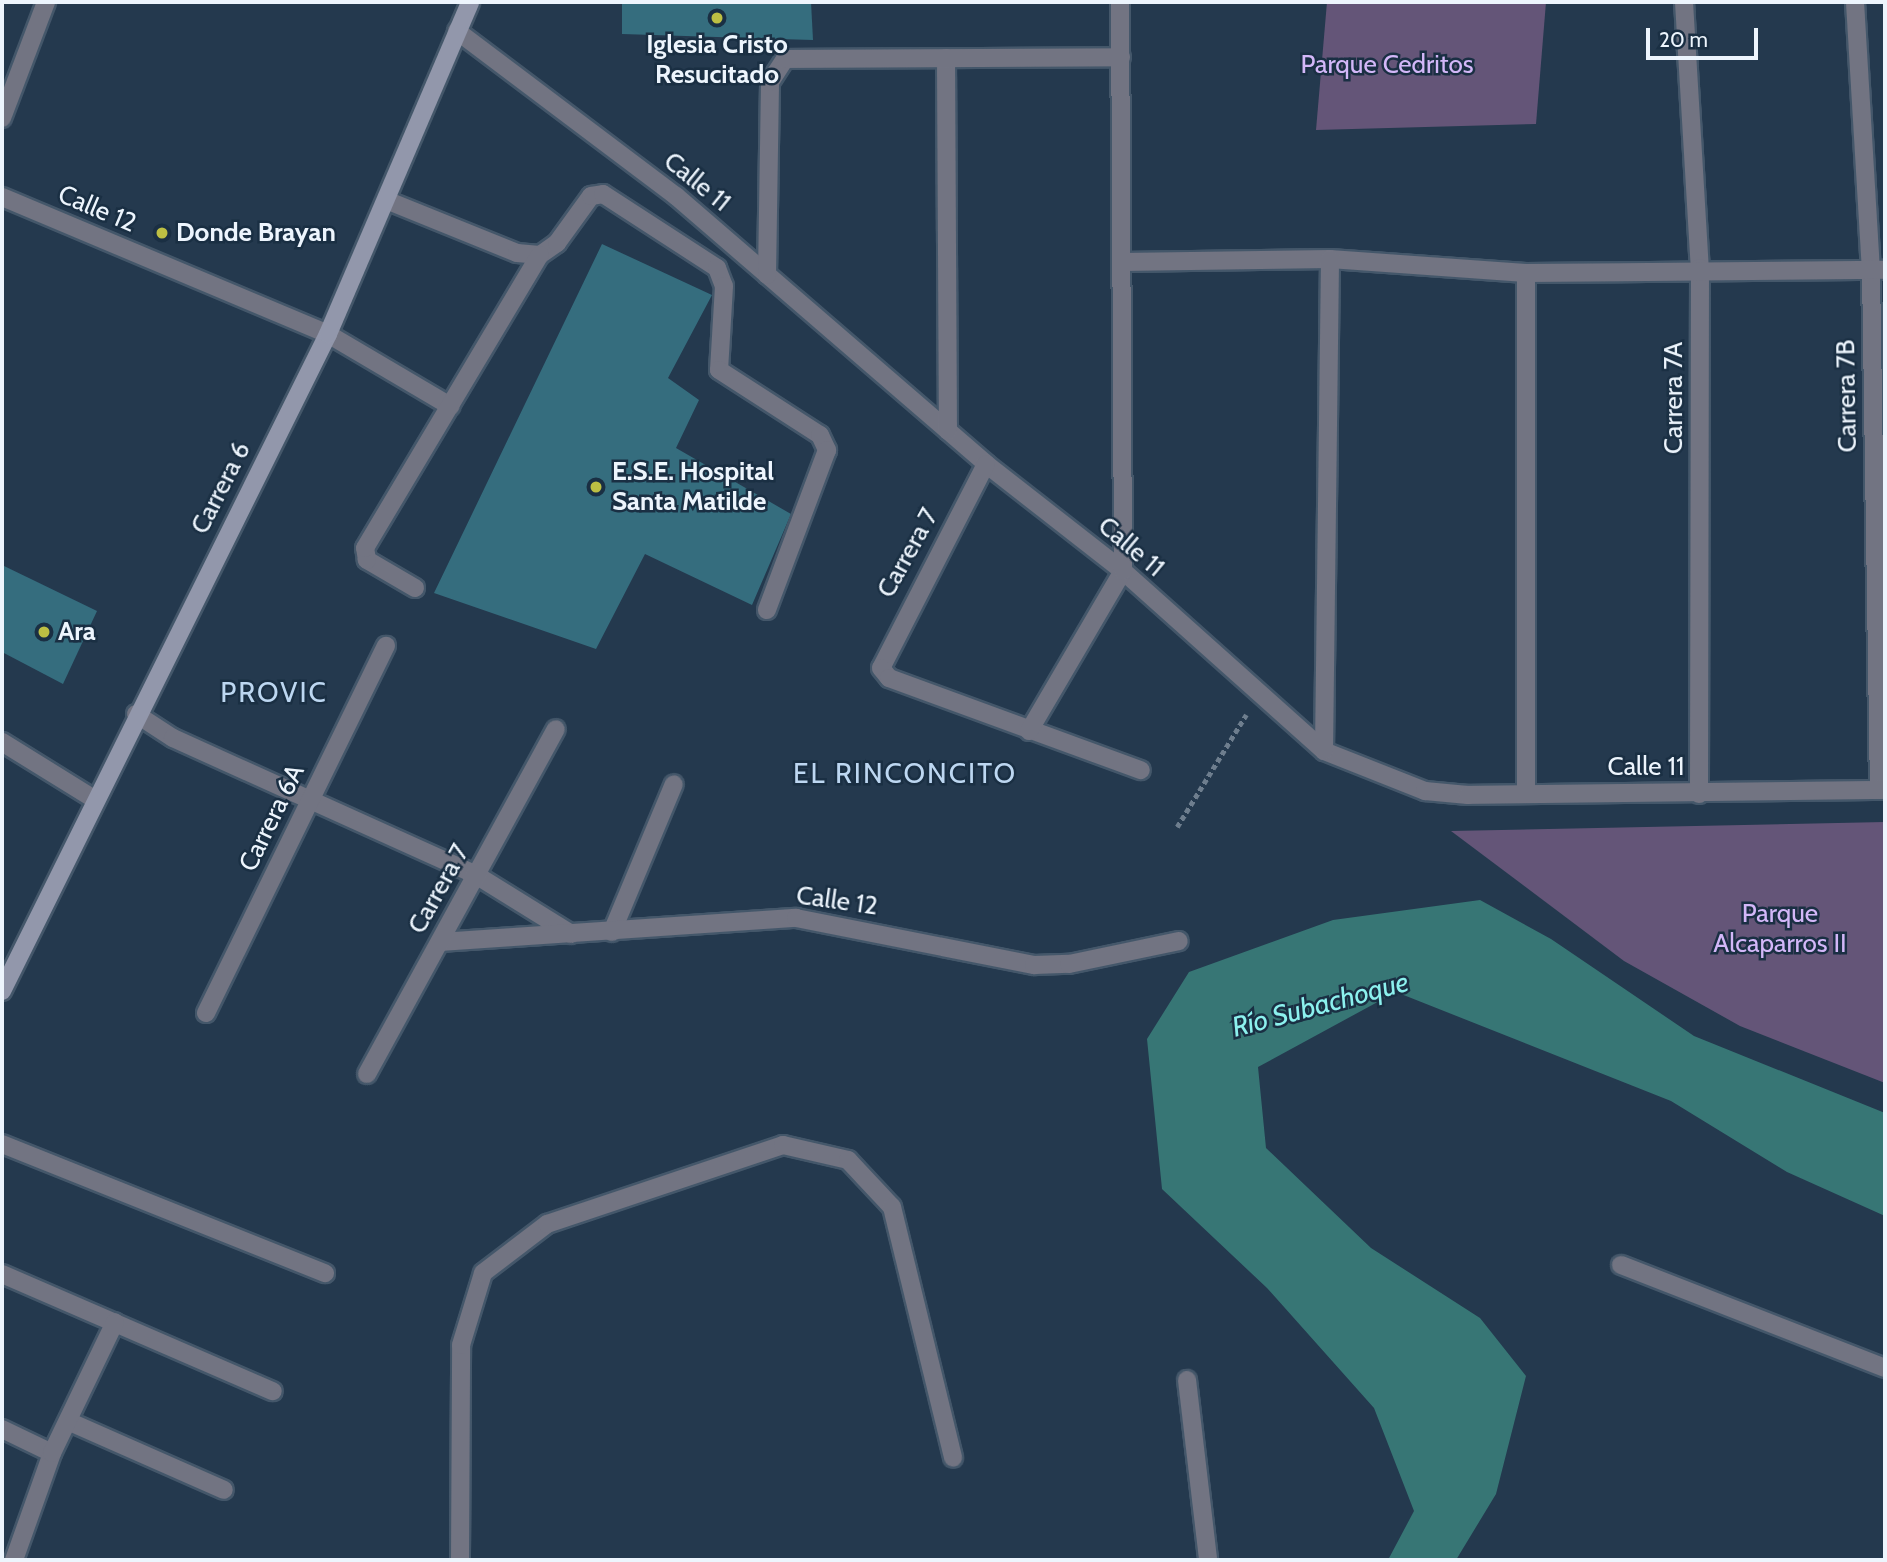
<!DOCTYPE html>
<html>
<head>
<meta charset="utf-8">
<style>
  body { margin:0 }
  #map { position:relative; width:1887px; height:1562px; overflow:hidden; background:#24394e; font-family:Cabin,sans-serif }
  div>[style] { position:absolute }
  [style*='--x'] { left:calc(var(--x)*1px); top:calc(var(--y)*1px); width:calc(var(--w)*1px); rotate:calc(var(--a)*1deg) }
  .green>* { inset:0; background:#645578 }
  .water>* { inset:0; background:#377675 }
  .building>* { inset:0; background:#356d7e }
  .path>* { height:4.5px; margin-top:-2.25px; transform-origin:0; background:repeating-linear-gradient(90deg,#6e7e8e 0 5px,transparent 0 8.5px) }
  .roads { filter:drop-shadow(2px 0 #44576a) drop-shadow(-2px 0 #44576a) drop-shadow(0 2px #44576a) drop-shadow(0 -2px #44576a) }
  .lane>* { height:18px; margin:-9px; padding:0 9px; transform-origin:9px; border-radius:9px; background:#727482 }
  .street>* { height:18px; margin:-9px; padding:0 9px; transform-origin:9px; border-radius:9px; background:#727482 }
  .secondary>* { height:18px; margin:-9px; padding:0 9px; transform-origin:9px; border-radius:9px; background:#9297ab }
  .dots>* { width:19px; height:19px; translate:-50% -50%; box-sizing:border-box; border:4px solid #1a2f43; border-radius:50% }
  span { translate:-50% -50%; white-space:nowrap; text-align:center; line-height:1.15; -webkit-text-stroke:5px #1a2f43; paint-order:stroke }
  .poi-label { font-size:26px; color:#edf5fd; font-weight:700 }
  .left { translate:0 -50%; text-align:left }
  .park-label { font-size:26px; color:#d3b7f8 }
  .street-label { font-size:26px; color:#edf5fd }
  .neighbourhood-label { font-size:28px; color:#bdd7f1; letter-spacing:2px }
  .water-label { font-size:28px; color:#8cf1ee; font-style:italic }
  .frame { position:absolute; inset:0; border:4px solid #edf5fd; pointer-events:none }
  .scale { position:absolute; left:1646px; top:28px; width:112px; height:32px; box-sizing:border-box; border:4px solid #edf5fd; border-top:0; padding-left:9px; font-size:21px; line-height:24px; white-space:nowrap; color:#edf5fd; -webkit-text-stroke:5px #1a2f43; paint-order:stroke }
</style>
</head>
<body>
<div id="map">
  <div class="green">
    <div style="clip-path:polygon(1327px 2px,1546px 2px,1536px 124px,1316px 130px)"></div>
    <div style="clip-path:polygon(1885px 822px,1885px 1083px,1740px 1026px,1624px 961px,1451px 831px)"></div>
  </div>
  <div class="water">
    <div style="clip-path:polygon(1480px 900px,1551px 939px,1694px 1036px,1885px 1113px,1885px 1216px,1787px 1172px,1671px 1101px,1396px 992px,1258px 1067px,1266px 1148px,1371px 1248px,1480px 1318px,1526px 1376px,1496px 1494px,1456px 1560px,1388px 1560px,1414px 1511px,1374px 1408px,1267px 1288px,1162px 1189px,1147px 1039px,1189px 972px,1333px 920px)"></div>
  </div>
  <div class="building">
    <div style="clip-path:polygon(622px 2px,811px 2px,813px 40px,622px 34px)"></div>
    <div style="clip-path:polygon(602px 244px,712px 295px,668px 378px,699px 400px,676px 448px,791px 514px,752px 605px,645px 554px,596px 649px,434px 593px)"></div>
    <div style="clip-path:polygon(2px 565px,97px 611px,63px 684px,2px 652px)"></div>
  </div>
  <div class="path">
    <div style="--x:1177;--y:827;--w:132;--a:-58.4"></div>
  </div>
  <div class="roads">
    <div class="lane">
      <div style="--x:386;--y:200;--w:141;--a:22"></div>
      <div style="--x:517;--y:253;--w:23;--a:5"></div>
      <div style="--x:540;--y:255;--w:21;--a:-35"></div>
      <div style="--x:557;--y:243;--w:58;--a:-54.1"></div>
      <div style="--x:591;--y:196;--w:12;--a:-9"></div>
      <div style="--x:603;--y:194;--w:136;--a:33"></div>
      <div style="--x:717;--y:268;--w:19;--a:69"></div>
      <div style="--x:724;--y:286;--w:84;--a:93.4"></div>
      <div style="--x:719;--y:370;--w:120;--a:32.8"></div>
      <div style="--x:820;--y:435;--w:17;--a:65"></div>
      <div style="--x:827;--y:450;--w:171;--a:110.6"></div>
      <div style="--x:328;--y:334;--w:142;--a:30.5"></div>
      <div style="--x:415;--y:588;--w:56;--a:-149.7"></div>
      <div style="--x:367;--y:560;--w:12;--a:-99"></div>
      <div style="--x:365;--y:548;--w:341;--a:-59.2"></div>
      <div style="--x:2;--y:742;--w:108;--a:31.8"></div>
      <div style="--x:1621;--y:1265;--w:283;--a:21.3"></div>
      <div style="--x:1187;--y:1380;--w:181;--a:83.3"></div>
      <div style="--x:70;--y:1422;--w:168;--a:23.8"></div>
      <div style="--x:460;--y:1560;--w:215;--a:-89.7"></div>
      <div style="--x:461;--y:1345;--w:75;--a:-73"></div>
      <div style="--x:483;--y:1273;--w:81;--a:-37.4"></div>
      <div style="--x:547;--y:1224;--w:249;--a:-18.5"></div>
      <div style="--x:783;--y:1145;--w:67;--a:13"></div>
      <div style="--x:848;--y:1160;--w:64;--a:46.9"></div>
      <div style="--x:892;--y:1207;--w:258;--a:76.3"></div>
    </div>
    <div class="street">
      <div style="--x:1684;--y:2;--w:266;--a:86.6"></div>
      <div style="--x:1700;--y:268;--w:526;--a:90.11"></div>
      <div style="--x:1855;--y:2;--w:269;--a:86.6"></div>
      <div style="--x:1871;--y:271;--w:519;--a:89.12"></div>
      <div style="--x:457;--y:31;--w:274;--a:37"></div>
      <div style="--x:676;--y:196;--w:410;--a:40.8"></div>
      <div style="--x:986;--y:464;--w:174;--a:38"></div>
      <div style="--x:1123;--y:571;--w:270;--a:41.8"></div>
      <div style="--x:1324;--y:751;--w:109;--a:21.6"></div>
      <div style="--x:1425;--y:791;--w:43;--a:5.3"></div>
      <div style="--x:1468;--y:795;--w:417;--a:-0.7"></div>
      <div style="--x:946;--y:58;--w:373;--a:89.7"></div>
      <div style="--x:2;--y:118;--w:124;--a:-69.2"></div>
      <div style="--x:2;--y:197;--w:354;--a:22.8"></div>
      <div style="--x:1122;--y:262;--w:208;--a:-0.8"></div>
      <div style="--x:1330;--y:259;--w:196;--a:4.1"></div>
      <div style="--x:1526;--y:273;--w:359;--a:-0.5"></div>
      <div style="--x:1526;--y:273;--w:520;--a:90"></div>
      <div style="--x:767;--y:275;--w:193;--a:-89.1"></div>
      <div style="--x:770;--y:82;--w:27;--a:-57"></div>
      <div style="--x:785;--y:59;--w:336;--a:-0.3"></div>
      <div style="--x:986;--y:464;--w:229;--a:117.2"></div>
      <div style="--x:881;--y:668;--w:13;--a:51"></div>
      <div style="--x:889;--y:678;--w:268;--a:20.1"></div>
      <div style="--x:136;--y:714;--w:44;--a:33"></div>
      <div style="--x:173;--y:738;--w:333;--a:24.3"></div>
      <div style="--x:476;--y:875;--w:112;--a:31.8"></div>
      <div style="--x:1029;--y:731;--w:186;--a:-59.6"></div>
      <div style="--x:1123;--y:571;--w:569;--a:-90.3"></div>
      <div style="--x:1324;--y:751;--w:492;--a:-89.3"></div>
      <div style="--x:612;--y:932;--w:160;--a:-67.3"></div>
      <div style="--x:440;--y:942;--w:357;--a:-3.9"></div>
      <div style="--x:796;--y:918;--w:243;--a:11.2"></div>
      <div style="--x:1034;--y:965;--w:35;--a:-2"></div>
      <div style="--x:1069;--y:964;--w:112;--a:-11.8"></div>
      <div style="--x:206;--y:1013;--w:409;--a:-63.9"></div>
      <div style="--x:367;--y:1074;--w:393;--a:-61.3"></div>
      <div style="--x:2;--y:1144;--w:348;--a:21.8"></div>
      <div style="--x:2;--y:1274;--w:295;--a:23.4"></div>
      <div style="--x:2;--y:1429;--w:55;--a:25.6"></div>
      <div style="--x:14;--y:1560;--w:114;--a:-70.4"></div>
      <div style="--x:52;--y:1453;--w:145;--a:-64.3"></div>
    </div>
    <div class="secondary">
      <div style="--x:2;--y:991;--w:733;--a:-63.61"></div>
      <div style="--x:328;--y:334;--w:361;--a:-66.8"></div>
    </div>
  </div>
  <div class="dots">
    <div style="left:717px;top:18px;background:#bdbf43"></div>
    <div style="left:162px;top:233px;background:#bdbf43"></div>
    <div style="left:596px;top:487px;background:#bdbf43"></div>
    <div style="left:44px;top:632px;background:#bdbf43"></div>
  </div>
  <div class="poi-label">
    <span style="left:717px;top:60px">Iglesia Cristo<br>Resucitado</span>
    <span class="left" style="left:176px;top:233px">Donde Brayan</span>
    <span class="left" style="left:612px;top:487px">E.S.E. Hospital<br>Santa Matilde</span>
    <span class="left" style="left:58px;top:632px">Ara</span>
  </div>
  <div class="park-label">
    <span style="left:1387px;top:65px">Parque Cedritos</span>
    <span style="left:1780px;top:929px">Parque<br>Alcaparros II</span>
  </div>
  <div class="street-label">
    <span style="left:697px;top:182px;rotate:39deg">Calle 11</span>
    <span style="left:97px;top:209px;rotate:23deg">Calle 12</span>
    <span style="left:1847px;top:396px;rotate:-91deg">Carrera 7B</span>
    <span style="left:1674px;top:398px;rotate:-90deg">Carrera 7A</span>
    <span style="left:221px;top:488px;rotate:-63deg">Carrera 6</span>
    <span style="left:1131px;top:547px;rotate:40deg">Calle 11</span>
    <span style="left:908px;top:553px;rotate:-61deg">Carrera 7</span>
    <span style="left:1646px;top:767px">Calle 11</span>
    <span style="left:272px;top:818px;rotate:-64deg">Carrera 6A</span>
    <span style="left:439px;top:889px;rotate:-61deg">Carrera 7</span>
    <span style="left:837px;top:901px;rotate:8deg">Calle 12</span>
  </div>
  <div class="neighbourhood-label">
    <span style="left:274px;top:692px">PROVIC</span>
    <span style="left:905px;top:773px">EL RINCONCITO</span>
  </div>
  <div class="water-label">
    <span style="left:1320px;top:1004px;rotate:-15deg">Río Subachoque</span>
  </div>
  <div class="frame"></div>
  <div class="scale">20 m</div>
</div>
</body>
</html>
